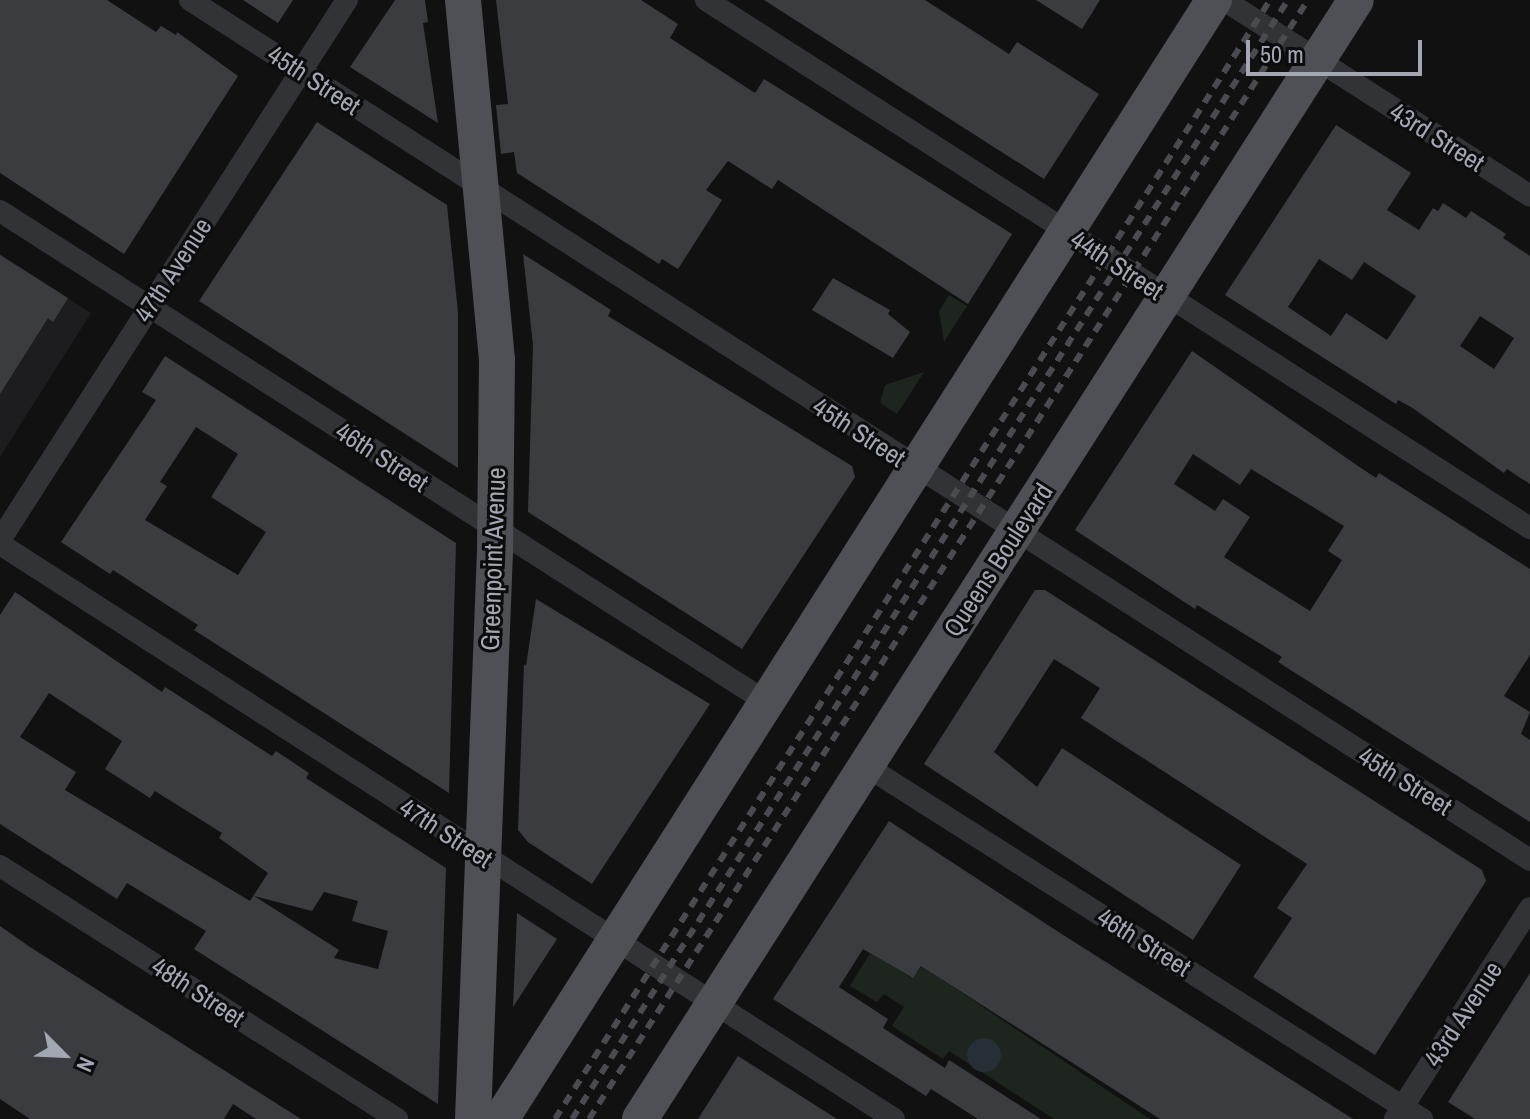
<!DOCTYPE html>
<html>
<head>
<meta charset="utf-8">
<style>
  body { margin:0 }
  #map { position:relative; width:1530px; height:1119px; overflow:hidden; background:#111112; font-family:"Archivo Narrow",sans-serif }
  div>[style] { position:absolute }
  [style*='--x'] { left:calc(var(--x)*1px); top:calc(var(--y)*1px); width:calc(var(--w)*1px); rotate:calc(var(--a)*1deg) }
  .built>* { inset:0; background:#1d1d1f }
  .green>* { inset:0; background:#1d251e }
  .water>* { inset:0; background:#272f36 }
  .round { border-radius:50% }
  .building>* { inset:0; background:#3b3c3f }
  .minor>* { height:22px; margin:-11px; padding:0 11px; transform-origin:11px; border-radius:11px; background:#323337 }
  .primary>* { height:36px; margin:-18px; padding:0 18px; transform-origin:18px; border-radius:18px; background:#4e5056 }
  .rail>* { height:6px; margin-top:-3px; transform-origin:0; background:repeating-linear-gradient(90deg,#494b50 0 10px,transparent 0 18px) }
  span { translate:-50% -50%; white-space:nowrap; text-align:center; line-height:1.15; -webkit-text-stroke:6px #0c0c0d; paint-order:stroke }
  .street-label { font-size:26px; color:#a2a7b3 }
  .north { position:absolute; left:24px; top:1015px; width:80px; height:80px; -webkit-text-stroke:6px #0c0c0d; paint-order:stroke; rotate:114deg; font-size:22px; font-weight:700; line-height:32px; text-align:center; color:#a2a7b3 }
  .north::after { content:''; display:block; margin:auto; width:28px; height:36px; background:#a2a7b3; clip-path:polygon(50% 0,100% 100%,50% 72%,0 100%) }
  .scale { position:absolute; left:1246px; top:40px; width:176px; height:36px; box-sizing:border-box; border:4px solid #a2a7b3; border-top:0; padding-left:10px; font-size:24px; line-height:28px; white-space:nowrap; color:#a2a7b3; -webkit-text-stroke:6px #0c0c0d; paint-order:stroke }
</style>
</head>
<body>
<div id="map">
  <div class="built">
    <div style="clip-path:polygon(0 254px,91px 313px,0 457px)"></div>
  </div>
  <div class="green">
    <div style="clip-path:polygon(949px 295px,967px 306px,944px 342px,939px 311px)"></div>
    <div style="clip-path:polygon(924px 372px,897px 414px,880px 403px,885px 385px)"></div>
    <div style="clip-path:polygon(870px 953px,912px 978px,922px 966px,1150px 1119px,1054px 1119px,949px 1051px,943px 1059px,892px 1026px,904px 1007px,884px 994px,877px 1002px,850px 986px)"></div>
  </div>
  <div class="water">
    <div class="round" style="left:967px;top:1038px;width:34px;height:34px"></div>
  </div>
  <div class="building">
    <div style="clip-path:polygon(0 0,107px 0,156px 32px,161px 26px,176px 35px,177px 32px,238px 76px,124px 254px,0 173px)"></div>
    <div style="clip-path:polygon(243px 0,293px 0,278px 23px)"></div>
    <div style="clip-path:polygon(395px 0,425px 0,428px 22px,423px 23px,438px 123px,350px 67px)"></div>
    <div style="clip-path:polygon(496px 0,641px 0,678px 24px,670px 38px,755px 93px,764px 79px,1012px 234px,968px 304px,778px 180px,772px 189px,728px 161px,706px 190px,722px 200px,678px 269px,662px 259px,659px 264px,517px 173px,514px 152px,501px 154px,496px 105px,508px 104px)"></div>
    <div style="clip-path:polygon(764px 0,925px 0,1009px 54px,1017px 42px,1099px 94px,1044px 179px)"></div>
    <div style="clip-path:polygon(1036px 0,1100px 0,1082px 29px)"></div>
    <div style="clip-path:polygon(317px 122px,447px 205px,458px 312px,458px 468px,199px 301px)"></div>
    <div style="clip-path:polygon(evenodd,1336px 125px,1411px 173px,1387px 210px,1419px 230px,1433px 208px,1438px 211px,1443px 203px,1466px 218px,1471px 211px,1506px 234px,1503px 238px,1530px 256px,1530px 484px,1507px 469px,1504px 473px,1411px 407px,1398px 400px,1396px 404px,1225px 295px,1336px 125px,1319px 259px,1352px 280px,1364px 262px,1416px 296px,1387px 340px,1346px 313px,1331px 336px,1288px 307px,1319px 259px,1336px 125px,1480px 316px,1514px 338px,1494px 369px,1460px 346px,1480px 316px)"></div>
    <div style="clip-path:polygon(523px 254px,611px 310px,608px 316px,852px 466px,855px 477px,742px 649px,528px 512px,533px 345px)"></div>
    <div style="clip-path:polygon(0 255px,68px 298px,53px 322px,48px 318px,0 394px)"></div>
    <div style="clip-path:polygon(833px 278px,890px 310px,888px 314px,910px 332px,893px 358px,812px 310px)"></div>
    <div style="clip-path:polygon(evenodd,1192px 351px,1358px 466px,1376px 478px,1379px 473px,1530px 569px,1530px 655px,1504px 696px,1530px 712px,1521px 734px,1530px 740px,1530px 822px,1278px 662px,1282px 657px,1197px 605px,1195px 609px,1075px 530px,1192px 351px,1193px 454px,1240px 485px,1251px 469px,1344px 526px,1328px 551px,1342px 560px,1310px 611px,1224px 557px,1250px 517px,1223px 499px,1215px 511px,1174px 484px,1193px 454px)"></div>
    <div style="clip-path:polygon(evenodd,165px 356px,456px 543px,449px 793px,194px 630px,198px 625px,170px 607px,113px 570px,110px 574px,61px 542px,156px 400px,142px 392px,165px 356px,196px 427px,238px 454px,211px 497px,266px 532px,238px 575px,145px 520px,167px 486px,160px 482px,196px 427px)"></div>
    <div style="clip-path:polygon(1035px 590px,1045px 590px,1482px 870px,1486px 881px,1375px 1055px,1253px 977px,1292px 918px,1277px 908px,1307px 864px,1081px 718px,1100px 688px,1054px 659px,994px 752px,1037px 787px,1062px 748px,1241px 865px,1193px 940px,924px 764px)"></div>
    <div style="clip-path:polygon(evenodd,15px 592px,162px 692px,165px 687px,272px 756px,276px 751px,309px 773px,306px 778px,446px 868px,438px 1104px,194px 949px,206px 931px,127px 883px,117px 899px,0 824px,0 615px,15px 592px,49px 693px,122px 741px,105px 769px,150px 798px,155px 791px,222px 833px,219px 838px,268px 873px,250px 901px,65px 790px,76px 772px,20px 737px,49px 693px,15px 592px,324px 892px,358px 901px,352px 921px,388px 931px,378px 969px,334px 958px,339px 950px,254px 896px,312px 911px,324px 892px)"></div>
    <div style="clip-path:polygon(536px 599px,710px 704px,592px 884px,528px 842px,518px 830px,524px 664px,526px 666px)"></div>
    <div style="clip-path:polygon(889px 821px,1057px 931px,1353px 1119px,1160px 1119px,921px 966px,913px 978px,863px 949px,839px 987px,888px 1019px,883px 1028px,945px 1068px,949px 1060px,1041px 1119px,978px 1119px,931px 1089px,926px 1096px,773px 999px)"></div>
    <div style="clip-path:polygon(517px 913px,557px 939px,513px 1007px)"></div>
    <div style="clip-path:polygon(0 926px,30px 947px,301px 1119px,256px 1119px,233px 1104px,224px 1119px,30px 1119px,0 1099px)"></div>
    <div style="clip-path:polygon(1530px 973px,1530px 1119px,1475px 1119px,1448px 1102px)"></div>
    <div style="clip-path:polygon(738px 1056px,837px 1119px,698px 1119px)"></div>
  </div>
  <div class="minor">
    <div style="--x:190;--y:0;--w:1592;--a:32.69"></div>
    <div style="--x:706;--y:0;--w:979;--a:32.65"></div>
    <div style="--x:1224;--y:0;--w:363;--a:32.6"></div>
    <div style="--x:0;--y:211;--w:908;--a:32.64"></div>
    <div style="--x:0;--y:540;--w:642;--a:-57.28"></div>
    <div style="--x:0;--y:544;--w:1063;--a:32.75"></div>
    <div style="--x:866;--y:766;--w:659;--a:32.41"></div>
    <div style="--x:0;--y:866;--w:471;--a:32.5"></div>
    <div style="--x:1395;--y:1119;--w:250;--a:-57.4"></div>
  </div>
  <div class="primary">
    <div style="--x:463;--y:0;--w:362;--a:84.6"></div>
    <div style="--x:497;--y:360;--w:191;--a:90.6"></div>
    <div style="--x:495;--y:551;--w:568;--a:92.22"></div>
    <div style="--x:501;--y:1119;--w:1327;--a:-57.5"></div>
    <div style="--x:640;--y:1119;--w:1328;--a:-57.39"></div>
  </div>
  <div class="rail">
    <div style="--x:555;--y:1119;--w:1328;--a:-57.42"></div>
    <div style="--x:572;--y:1119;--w:1328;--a:-57.39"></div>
    <div style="--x:589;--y:1119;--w:1330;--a:-57.28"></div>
  </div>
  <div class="street-label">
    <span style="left:314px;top:80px;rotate:33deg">45th Street</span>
    <span style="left:1437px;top:137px;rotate:32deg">43rd Street</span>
    <span style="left:1117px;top:265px;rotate:33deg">44th Street</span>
    <span style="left:173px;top:270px;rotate:-57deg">47th Avenue</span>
    <span style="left:859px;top:432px;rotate:33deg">45th Street</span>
    <span style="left:382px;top:457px;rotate:33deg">46th Street</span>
    <span style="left:493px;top:559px;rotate:-88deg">Greenpoint Avenue</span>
    <span style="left:998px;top:560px;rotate:-57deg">Queens Boulevard</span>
    <span style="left:1405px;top:781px;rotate:32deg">45th Street</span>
    <span style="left:446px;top:833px;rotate:33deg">47th Street</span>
    <span style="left:1144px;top:942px;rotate:32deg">46th Street</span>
    <span style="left:198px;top:992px;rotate:33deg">48th Street</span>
    <span style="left:1463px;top:1014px;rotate:-57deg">43rd Avenue</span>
  </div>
  <div class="north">N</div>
  <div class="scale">50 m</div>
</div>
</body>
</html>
